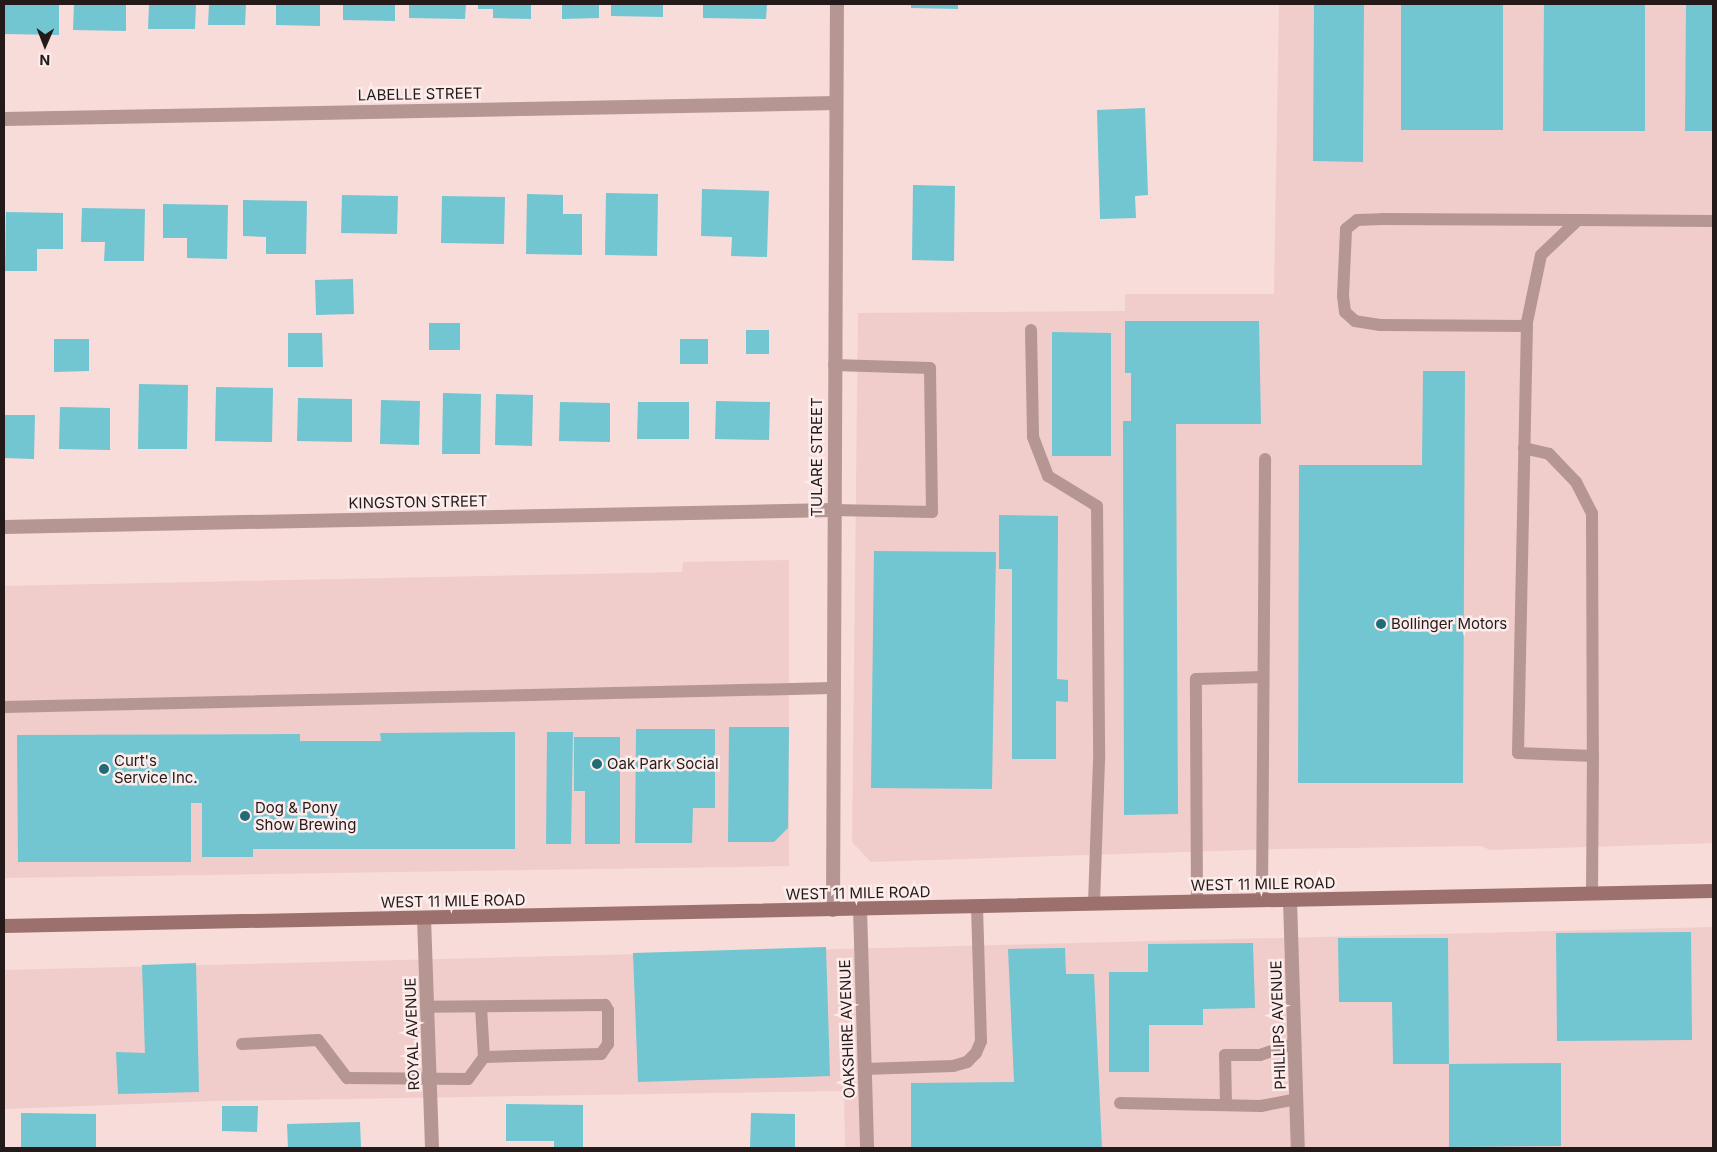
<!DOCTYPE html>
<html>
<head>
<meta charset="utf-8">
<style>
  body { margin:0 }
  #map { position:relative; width:1717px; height:1152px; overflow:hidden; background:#f7dcda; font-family:Inter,sans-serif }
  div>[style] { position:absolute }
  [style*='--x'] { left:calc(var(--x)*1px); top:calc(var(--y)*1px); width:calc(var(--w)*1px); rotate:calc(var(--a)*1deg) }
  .built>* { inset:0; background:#f0cdca }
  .building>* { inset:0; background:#71c6d1 }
  .service>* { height:12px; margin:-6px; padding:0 6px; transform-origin:6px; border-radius:6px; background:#b59693 }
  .minor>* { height:14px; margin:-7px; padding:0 7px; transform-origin:7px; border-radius:7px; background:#b59693 }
  .secondary>* { height:14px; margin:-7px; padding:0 7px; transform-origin:7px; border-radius:7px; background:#9c706d }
  .dots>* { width:14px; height:14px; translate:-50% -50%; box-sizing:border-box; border:2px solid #fceceb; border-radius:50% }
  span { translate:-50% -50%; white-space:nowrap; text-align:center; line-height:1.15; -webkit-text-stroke:5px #fceceb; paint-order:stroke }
  .street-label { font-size:15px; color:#231a19 }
  .poi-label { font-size:15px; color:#231a19 }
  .left { translate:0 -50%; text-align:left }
  .frame { position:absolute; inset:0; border:5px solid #231a19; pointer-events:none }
  .north { position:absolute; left:20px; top:20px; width:50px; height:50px; -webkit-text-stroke:4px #fceceb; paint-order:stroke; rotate:181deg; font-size:14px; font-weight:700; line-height:20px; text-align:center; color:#231a19 }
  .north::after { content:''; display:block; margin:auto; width:18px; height:22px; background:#231a19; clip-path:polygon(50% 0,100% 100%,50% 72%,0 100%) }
</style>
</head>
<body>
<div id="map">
  <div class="built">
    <div style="clip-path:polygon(1279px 4px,1713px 4px,1713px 843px,1490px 850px,1481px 846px,1277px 849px,871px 862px,852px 842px,858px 313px,1125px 311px,1125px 294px,1274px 294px)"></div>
    <div style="clip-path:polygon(789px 560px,789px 866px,4px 878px,4px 586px,682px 572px,683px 562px)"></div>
    <div style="clip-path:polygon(1713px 927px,1713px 1148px,845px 1148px,844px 1091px,216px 1101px,4px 1109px,4px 970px)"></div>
  </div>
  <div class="building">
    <div style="clip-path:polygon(5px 4px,59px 4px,59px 35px,5px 34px)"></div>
    <div style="clip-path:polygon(74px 4px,126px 4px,126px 31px,73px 30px)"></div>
    <div style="clip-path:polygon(149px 4px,196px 4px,195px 29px,148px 29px)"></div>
    <div style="clip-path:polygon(209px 4px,246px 4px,245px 25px,208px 25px)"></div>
    <div style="clip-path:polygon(276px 4px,320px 4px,320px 26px,276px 25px)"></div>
    <div style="clip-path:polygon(343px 4px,395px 4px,395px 21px,343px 20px)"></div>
    <div style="clip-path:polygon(409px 4px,466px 4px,465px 19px,409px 18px)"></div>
    <div style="clip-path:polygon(478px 4px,531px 4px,531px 19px,493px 18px,493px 9px,478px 9px)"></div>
    <div style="clip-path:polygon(562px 4px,599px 4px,599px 18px,562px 19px)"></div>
    <div style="clip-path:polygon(611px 4px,663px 4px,663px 17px,611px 16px)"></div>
    <div style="clip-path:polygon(703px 4px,767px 4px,766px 19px,703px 18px)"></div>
    <div style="clip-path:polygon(911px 4px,958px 4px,958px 9px,911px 8px)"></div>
    <div style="clip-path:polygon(1314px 4px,1364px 4px,1363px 162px,1313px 161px)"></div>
    <div style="clip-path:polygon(1401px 4px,1503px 4px,1503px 130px,1401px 130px)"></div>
    <div style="clip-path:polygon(1544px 4px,1645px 4px,1645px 131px,1543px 131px)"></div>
    <div style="clip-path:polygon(1686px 4px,1713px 4px,1713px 131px,1685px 131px)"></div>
    <div style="clip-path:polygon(1145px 108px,1148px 195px,1135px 196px,1136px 218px,1100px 219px,1097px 110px)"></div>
    <div style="clip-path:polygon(913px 185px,955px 186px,954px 261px,912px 260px)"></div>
    <div style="clip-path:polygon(702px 189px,769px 191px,767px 257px,731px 256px,732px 237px,701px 236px)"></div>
    <div style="clip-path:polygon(606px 193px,658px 194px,657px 256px,605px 255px)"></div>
    <div style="clip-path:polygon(527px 194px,563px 195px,563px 214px,582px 214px,582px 255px,526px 254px)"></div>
    <div style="clip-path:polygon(342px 195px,398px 196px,397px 234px,341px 233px)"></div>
    <div style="clip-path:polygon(442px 196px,505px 197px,504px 244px,441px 243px)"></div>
    <div style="clip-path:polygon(243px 200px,307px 201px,306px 254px,266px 254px,266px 237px,243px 236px)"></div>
    <div style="clip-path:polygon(163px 204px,228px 205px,227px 259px,187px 258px,187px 238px,163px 238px)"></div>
    <div style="clip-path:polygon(82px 208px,145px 209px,144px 261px,104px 261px,105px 242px,81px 242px)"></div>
    <div style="clip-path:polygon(6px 212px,63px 213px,63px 249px,37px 249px,37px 271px,5px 271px)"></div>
    <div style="clip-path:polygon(353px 279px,354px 314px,316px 315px,315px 280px)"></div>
    <div style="clip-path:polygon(1125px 321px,1259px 321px,1261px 424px,1176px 424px,1178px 814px,1124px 815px,1123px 421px,1131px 421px,1131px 373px,1125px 373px)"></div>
    <div style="clip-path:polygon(429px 323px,460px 323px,460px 350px,429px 350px)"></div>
    <div style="clip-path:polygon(746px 330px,769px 330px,769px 354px,746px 354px)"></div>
    <div style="clip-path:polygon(1052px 332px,1111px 333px,1111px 456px,1052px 456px)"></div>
    <div style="clip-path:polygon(288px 333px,322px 333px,323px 367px,288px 367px)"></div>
    <div style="clip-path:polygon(54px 339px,89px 339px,89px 371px,54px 372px)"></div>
    <div style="clip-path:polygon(680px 339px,708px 339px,708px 364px,680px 364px)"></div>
    <div style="clip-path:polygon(1423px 371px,1465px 371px,1463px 783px,1298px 783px,1299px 465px,1422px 465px)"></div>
    <div style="clip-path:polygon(139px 384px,188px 385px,187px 449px,138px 449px)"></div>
    <div style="clip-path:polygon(216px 387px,273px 388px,272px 442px,215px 441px)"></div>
    <div style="clip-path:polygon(443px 393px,481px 394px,480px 454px,442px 454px)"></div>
    <div style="clip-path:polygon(496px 394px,533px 395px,532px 446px,495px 445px)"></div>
    <div style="clip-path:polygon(298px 398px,352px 399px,352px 442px,297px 441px)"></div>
    <div style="clip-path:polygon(381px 400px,420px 401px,419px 445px,380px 444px)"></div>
    <div style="clip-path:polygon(716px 401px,770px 402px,769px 440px,715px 439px)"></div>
    <div style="clip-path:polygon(560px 402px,610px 403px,610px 442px,559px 441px)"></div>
    <div style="clip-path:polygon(638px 402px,689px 402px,689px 439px,637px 439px)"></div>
    <div style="clip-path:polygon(60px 407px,110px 408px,110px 450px,59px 449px)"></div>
    <div style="clip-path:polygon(4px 415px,35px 415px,34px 459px,4px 458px)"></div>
    <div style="clip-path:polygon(999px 515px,1058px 516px,1057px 679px,1068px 680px,1068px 702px,1056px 701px,1056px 759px,1012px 759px,1012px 569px,999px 569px)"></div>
    <div style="clip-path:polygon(874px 551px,996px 552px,992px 789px,871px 788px)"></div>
    <div style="clip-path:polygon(729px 727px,789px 727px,788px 828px,774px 842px,728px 842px)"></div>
    <div style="clip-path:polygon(636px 729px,715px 729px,715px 808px,693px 808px,692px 843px,635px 843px)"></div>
    <div style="clip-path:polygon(515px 732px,515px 849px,253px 849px,253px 857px,202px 857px,202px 803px,191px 803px,191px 862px,18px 862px,17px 735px,300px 734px,300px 741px,381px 741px,380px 733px)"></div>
    <div style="clip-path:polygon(547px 732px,573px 732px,571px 844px,546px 844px)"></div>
    <div style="clip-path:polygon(574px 737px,620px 737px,620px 844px,585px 844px,585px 791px,574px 791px)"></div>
    <div style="clip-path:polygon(1691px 932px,1692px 1040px,1557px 1041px,1556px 933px)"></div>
    <div style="clip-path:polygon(1338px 938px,1448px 938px,1449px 1064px,1393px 1064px,1392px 1002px,1339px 1002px)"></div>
    <div style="clip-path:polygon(1253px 943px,1255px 1008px,1203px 1009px,1203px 1025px,1149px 1025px,1149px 1072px,1109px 1072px,1109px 972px,1148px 972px,1148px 944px)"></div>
    <div style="clip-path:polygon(826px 947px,830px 1076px,638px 1082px,633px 953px)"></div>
    <div style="clip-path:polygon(1065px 948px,1066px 974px,1094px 974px,1102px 1148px,911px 1148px,911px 1083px,1014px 1082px,1008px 949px)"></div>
    <div style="clip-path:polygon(196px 963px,199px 1092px,118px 1094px,116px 1052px,145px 1053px,142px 965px)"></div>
    <div style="clip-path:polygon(1561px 1063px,1561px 1146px,1449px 1147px,1449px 1064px)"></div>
    <div style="clip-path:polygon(506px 1104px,583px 1105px,583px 1148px,554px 1148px,554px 1141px,506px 1141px)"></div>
    <div style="clip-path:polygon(222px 1106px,258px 1106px,257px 1132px,222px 1131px)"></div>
    <div style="clip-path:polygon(21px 1113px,96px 1114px,96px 1148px,21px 1148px)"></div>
    <div style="clip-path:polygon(751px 1113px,795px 1114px,795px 1148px,750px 1148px)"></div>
    <div style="clip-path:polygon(360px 1122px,361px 1148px,288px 1148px,287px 1124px)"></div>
  </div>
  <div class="service">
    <div style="--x:1527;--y:326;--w:147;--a:-179.6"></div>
    <div style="--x:1380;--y:325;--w:25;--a:-171"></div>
    <div style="--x:1355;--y:321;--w:13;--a:-138"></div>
    <div style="--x:1345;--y:312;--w:16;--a:-97"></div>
    <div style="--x:1343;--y:296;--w:67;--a:-87.4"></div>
    <div style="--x:1346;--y:229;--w:14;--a:-39"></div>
    <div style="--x:1357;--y:220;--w:25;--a:-2"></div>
    <div style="--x:1382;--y:219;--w:196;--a:0.3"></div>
    <div style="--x:1031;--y:330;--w:107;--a:88.9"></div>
    <div style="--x:1033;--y:437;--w:42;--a:69"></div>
    <div style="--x:1048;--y:476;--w:57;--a:31.5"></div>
    <div style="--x:1097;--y:506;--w:254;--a:89.5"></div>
    <div style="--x:1099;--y:760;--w:144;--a:92"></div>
    <div style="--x:1524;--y:448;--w:26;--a:13"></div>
    <div style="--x:1549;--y:454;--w:39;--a:46"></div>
    <div style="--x:1576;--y:482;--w:35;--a:63"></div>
    <div style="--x:1592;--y:513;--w:243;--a:89.8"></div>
    <div style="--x:833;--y:510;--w:99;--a:1.2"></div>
    <div style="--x:932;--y:512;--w:144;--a:-90.8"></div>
    <div style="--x:930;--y:368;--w:96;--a:-178.2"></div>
    <div style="--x:4;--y:707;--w:828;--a:-1.31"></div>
    <div style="--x:1592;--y:893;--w:137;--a:-89.6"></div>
    <div style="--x:1593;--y:756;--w:75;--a:-177.7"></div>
    <div style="--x:1518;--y:753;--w:431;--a:-88.8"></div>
    <div style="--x:1527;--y:322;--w:68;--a:-78.2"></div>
    <div style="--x:1541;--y:255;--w:51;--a:-43.4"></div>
    <div style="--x:1578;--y:220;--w:135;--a:0.4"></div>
    <div style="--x:1197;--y:901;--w:222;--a:-90.3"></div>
    <div style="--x:1196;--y:679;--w:67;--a:-1.7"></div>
    <div style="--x:1262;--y:901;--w:442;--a:-89.6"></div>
    <div style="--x:481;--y:1007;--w:50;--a:86.6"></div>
    <div style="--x:242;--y:1044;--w:76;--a:-3"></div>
    <div style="--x:318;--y:1040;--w:48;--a:52.7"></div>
    <div style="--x:347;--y:1078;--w:121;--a:0.5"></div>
    <div style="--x:468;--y:1079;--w:27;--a:-54"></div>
    <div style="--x:484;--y:1057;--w:117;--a:-1.5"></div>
    <div style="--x:601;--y:1054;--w:12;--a:-55"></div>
    <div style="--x:608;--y:1044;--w:34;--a:-90"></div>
    <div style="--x:608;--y:1010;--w:6;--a:-121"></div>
    <div style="--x:605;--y:1005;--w:178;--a:179.4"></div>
    <div style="--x:864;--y:1069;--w:89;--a:-1.9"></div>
    <div style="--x:953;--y:1066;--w:15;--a:-16"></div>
    <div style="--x:967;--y:1062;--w:13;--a:-45"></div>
    <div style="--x:976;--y:1053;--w:13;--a:-67"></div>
    <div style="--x:981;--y:1041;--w:135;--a:-91.7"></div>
    <div style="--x:1120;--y:1103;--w:141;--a:1.2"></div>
    <div style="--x:1261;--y:1106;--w:36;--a:-11"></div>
    <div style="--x:1226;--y:1105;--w:50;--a:-91.1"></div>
    <div style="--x:1225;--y:1055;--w:35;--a:0"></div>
    <div style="--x:1260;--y:1055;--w:37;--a:-19"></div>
  </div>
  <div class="minor">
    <div style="--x:4;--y:119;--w:832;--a:-1.1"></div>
    <div style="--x:4;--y:527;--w:829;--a:-1.17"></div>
    <div style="--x:1290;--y:900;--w:248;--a:88.2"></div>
    <div style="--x:860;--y:909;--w:239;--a:88.3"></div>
    <div style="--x:833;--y:910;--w:906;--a:-89.75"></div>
    <div style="--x:424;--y:918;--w:230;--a:88"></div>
  </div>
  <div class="secondary">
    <div style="--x:4;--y:926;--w:1709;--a:-1.17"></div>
  </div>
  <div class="dots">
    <div style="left:1381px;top:624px;background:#206b74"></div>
    <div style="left:597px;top:764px;background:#206b74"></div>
    <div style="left:104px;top:769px;background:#206b74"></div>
    <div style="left:245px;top:816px;background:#206b74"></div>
  </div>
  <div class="street-label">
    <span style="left:420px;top:94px;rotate:-1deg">LABELLE STREET</span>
    <span style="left:817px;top:457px;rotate:-90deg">TULARE STREET</span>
    <span style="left:418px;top:502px;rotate:-1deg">KINGSTON STREET</span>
    <span style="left:1263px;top:884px;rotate:-1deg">WEST 11 MILE ROAD</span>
    <span style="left:858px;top:893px;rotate:-1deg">WEST 11 MILE ROAD</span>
    <span style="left:453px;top:901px;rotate:-1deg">WEST 11 MILE ROAD</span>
    <span style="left:1278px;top:1025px;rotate:-92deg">PHILLIPS AVENUE</span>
    <span style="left:847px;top:1029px;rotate:-92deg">OAKSHIRE AVENUE</span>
    <span style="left:412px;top:1034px;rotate:-92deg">ROYAL AVENUE</span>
  </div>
  <div class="poi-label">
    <span class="left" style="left:1391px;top:624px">Bollinger Motors</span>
    <span class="left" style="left:114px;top:769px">Curt's<br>Service Inc.</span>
    <span class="left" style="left:607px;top:764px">Oak Park Social</span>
    <span class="left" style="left:255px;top:816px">Dog &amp; Pony<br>Show Brewing</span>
  </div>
  <div class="frame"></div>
  <div class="north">N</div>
</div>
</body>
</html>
